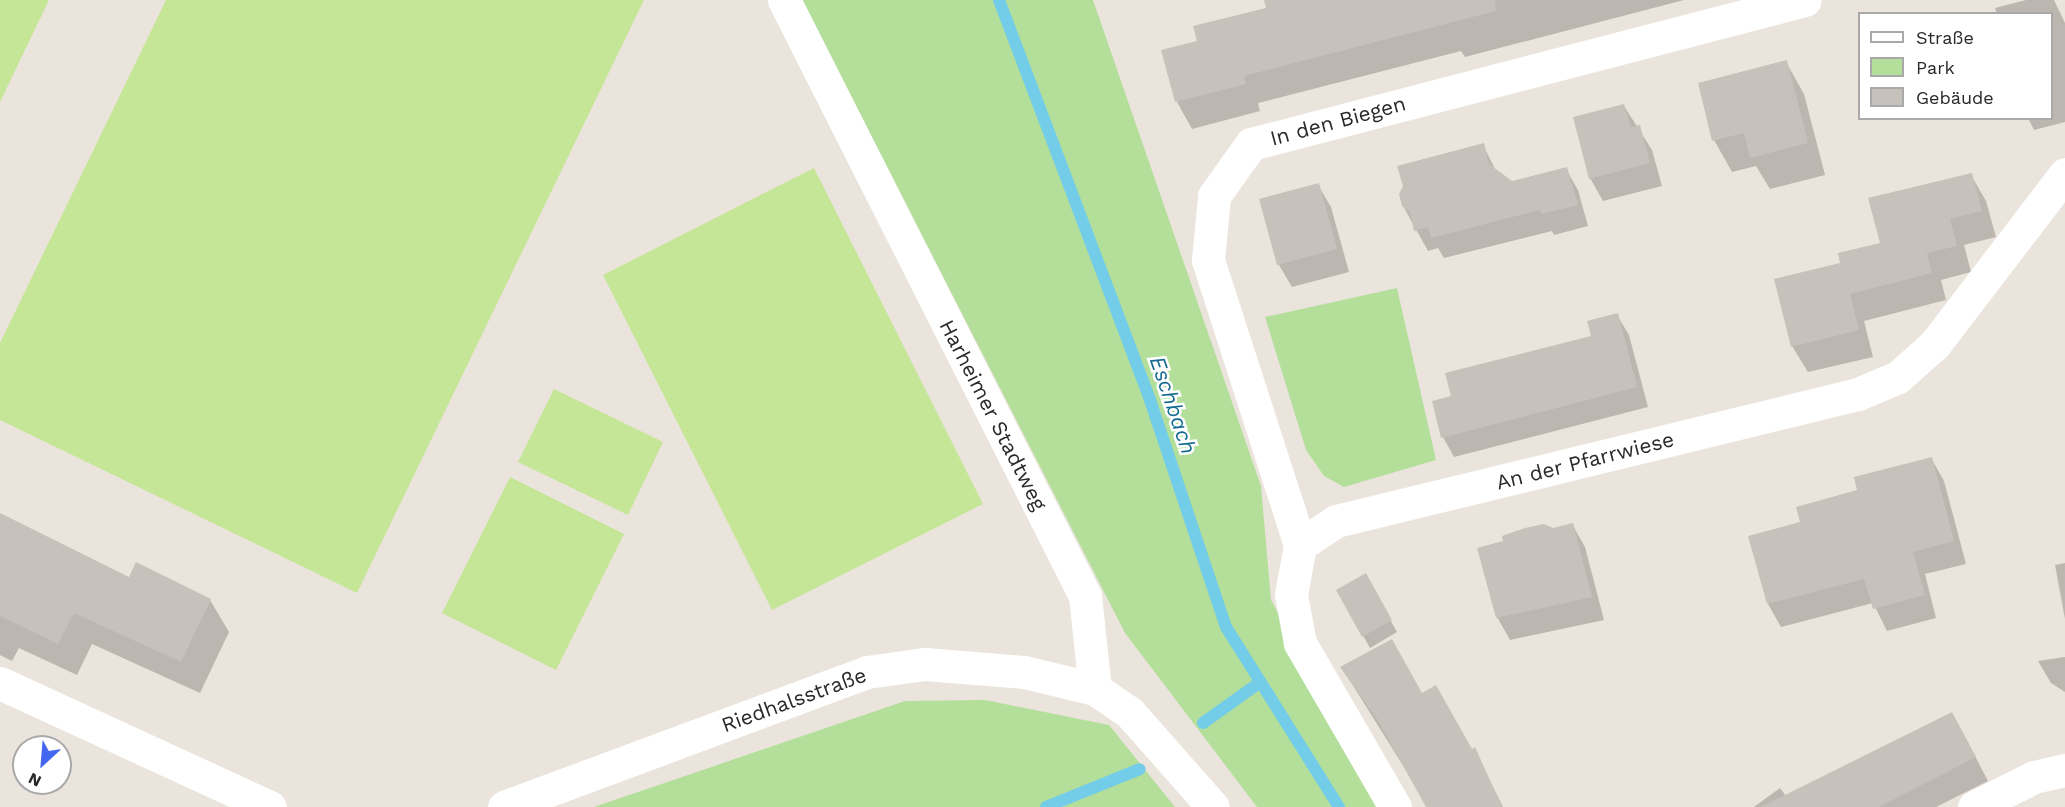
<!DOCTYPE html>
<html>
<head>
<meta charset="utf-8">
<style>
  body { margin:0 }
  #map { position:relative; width:2065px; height:807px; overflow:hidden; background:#ebe4dc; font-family:"Work Sans",sans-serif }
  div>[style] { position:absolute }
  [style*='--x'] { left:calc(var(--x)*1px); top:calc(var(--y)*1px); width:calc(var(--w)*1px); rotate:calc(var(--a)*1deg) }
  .green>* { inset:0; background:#b3df9b }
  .pitch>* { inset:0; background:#c6e697 }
  .shadow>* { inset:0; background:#0003 }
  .stream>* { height:12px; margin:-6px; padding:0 6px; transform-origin:6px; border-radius:6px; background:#73cce8 }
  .building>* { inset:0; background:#c6c1bb }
  .minor>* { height:33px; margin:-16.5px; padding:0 16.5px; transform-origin:16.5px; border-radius:16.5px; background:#fff }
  span { translate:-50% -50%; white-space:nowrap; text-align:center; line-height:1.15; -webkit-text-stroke:5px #fff; paint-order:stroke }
  .street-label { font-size:21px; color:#292929 }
  .water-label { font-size:22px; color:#146a92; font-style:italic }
  .legend { position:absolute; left:1858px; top:12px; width:195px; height:108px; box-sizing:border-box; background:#fff; border:2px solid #a9a9a9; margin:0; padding:8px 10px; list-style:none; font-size:18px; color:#292929 }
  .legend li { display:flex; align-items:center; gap:12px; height:30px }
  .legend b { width:30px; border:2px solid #a9a9a9 }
  .north { position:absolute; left:12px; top:735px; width:60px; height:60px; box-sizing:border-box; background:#fff; border:2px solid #a9a9a9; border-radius:50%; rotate:206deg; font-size:16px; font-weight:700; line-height:24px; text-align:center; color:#292929 }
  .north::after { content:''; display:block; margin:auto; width:21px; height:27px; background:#4367f0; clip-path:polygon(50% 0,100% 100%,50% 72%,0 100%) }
</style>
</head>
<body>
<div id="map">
  <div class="green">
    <div style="clip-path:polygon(802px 0,1093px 0,1261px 486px,1271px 600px,1381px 807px,1257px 807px,1125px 633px)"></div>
    <div style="clip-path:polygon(1397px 288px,1436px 460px,1344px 487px,1324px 476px,1306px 450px,1265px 317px)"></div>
    <div style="clip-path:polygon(985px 700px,1109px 725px,1175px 807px,594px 807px,905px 701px)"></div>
  </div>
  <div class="pitch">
    <div style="clip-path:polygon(0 0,49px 0,0 102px)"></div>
    <div style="clip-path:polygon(166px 0,644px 0,357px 593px,0 420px,0 343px)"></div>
    <div style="clip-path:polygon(814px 168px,983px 504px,772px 610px,603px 275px)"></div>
    <div style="clip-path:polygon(554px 389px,663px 442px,628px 515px,518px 462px)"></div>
    <div style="clip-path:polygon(510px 477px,624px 534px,556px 670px,442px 613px)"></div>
  </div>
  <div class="shadow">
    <div style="clip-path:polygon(1268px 0,1684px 0,1465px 57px,1461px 51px,1258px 103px,1260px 111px,1192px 129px,1177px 102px,1163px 51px,1199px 42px,1268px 9px)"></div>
    <div style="clip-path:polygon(2026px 0,2054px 0,2065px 23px,2065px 122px,2034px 130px,2028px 118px,2052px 118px,2052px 14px,1997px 14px,1995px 8px)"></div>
    <div style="clip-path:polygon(1786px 62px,1804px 94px,1825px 175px,1770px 189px,1756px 166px,1732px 172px,1714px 140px)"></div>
    <div style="clip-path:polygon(1624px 106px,1652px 150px,1662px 186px,1603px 201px,1590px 178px)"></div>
    <div style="clip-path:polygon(1483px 145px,1496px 171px,1512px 182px,1566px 169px,1578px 190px,1588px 226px,1554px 235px,1552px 231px,1444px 258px,1438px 248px,1428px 251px,1403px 206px)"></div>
    <div style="clip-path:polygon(1971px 175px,1986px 201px,1996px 237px,1964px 245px,1971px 272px,1941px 280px,1946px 300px,1864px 321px,1873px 357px,1808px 372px,1792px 346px,1842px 264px,1881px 244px)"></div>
    <div style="clip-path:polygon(1318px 185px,1331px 207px,1349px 272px,1292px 287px,1279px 265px,1261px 200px)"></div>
    <div style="clip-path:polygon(1617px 315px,1629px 335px,1648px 407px,1454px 457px,1443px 437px,1452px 397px,1593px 337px)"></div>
    <div style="clip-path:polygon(1931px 458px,1944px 481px,1966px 564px,1925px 574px,1936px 618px,1887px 631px,1873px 603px,1781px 627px,1768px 604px,1750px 537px,1802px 523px)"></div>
    <div style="clip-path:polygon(0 514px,130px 579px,210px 600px,229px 632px,200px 693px,92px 644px,77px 675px,19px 648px,12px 661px,0 655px)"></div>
    <div style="clip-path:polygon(1572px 524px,1585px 547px,1604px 620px,1510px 640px,1497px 617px,1504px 542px)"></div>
    <div style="clip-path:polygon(2065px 563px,2065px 619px,2055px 565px)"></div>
    <div style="clip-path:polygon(1365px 575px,1397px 632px,1370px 648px,1338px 591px)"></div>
    <div style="clip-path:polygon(2065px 657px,2065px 692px,2051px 683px,2038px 661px)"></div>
    <div style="clip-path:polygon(1342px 668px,1422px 694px,1471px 751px,1474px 749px,1503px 807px,1429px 807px)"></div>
    <div style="clip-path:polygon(1965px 737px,1988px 781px,1936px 807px,1754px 807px,1780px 788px,1786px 796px)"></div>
  </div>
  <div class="stream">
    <div style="--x:999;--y:0;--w:428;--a:69.3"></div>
    <div style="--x:1150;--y:400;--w:239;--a:71.5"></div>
    <div style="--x:1226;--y:627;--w:213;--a:57.9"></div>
    <div style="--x:1203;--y:723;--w:69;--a:-35.5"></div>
    <div style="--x:1046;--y:807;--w:101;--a:-22"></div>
  </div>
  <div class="building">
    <div style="clip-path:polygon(1264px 0,1495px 0,1496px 11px,1244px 76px,1246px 84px,1175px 102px,1161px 50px,1197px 41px,1193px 26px,1266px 8px)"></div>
    <div style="clip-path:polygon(1787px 60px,1808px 143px,1750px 158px,1744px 133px,1712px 141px,1698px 83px)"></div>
    <div style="clip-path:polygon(1624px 104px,1631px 127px,1640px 125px,1650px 163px,1589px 179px,1573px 117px)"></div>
    <div style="clip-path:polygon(1484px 143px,1489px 164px,1512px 181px,1567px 167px,1578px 205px,1541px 214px,1540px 210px,1431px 238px,1428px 227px,1414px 231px,1410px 212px,1402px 206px,1399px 194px,1403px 186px,1397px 166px)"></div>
    <div style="clip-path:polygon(1972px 173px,1982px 211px,1950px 219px,1957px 246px,1927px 253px,1932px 273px,1850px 294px,1859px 330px,1791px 347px,1774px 279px,1840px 263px,1838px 253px,1880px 243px,1868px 198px)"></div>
    <div style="clip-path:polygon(1319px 183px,1337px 249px,1277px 265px,1259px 199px)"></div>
    <div style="clip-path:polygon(1618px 313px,1637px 387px,1441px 438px,1432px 401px,1451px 396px,1445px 373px,1591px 336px,1587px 321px)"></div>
    <div style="clip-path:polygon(1932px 457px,1954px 541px,1913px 552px,1925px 595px,1873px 609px,1864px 579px,1767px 604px,1748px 536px,1800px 522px,1796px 507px,1857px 490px,1854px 477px)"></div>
    <div style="clip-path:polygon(0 513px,129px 577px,136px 562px,211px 599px,181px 662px,74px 613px,58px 644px,0 616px)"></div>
    <div style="clip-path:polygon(1573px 523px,1592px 597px,1496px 618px,1477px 548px,1503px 541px,1502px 536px,1525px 528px,1544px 524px,1553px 528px)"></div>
    <div style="clip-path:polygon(1366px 573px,1392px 620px,1362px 637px,1336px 590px)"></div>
    <div style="clip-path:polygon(1392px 639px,1422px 693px,1436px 685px,1472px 749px,1475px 747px,1502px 807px,1426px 807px,1377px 719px,1340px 667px)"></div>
    <div style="clip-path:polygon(1952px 712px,1976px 757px,1879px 807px,1761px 807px)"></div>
  </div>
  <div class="minor">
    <div style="--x:784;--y:0;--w:668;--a:63.2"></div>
    <div style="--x:1085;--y:596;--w:94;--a:83.9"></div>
    <div style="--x:1300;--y:545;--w:299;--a:-107.9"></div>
    <div style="--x:1208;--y:260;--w:64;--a:-84.6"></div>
    <div style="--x:1214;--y:196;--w:64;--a:-54.6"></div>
    <div style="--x:1251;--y:144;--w:572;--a:-14.57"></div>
    <div style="--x:0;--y:683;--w:297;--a:24.7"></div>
    <div style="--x:504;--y:807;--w:387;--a:-20.4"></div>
    <div style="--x:867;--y:672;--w:59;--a:-7.9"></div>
    <div style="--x:925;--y:664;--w:99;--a:4.6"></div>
    <div style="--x:1024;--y:672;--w:73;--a:13.5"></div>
    <div style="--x:1095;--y:689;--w:42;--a:34.4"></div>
    <div style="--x:1130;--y:713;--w:125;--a:48.6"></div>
    <div style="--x:1395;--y:807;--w:190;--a:-120.1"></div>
    <div style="--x:1300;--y:643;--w:49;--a:-100.6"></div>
    <div style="--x:1291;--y:595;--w:51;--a:-79.8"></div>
    <div style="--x:1300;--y:545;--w:43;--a:-33.7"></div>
    <div style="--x:1336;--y:521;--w:537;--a:-13.67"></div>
    <div style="--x:1858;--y:394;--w:43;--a:-23"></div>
    <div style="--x:1898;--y:377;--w:50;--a:-41.7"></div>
    <div style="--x:1935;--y:344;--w:214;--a:-52.6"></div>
    <div style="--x:1974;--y:807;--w:67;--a:-26.6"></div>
    <div style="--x:2034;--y:777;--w:32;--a:-13"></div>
  </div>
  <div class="street-label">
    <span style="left:1338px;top:121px;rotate:-15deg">In den Biegen</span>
    <span style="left:993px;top:415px;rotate:63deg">Harheimer Stadtweg</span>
    <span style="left:1585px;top:461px;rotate:-14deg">An der Pfarrwiese</span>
    <span style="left:794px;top:700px;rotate:-20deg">Riedhalsstraße</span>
  </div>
  <div class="water-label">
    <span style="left:1173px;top:405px;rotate:71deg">Eschbach</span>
  </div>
  <ul class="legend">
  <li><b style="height:8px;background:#fff"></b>Straße</li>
  <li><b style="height:16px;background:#b3df9b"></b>Park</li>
  <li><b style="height:16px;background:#c6c1bb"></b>Gebäude</li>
  </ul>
  <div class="north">N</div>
</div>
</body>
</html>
